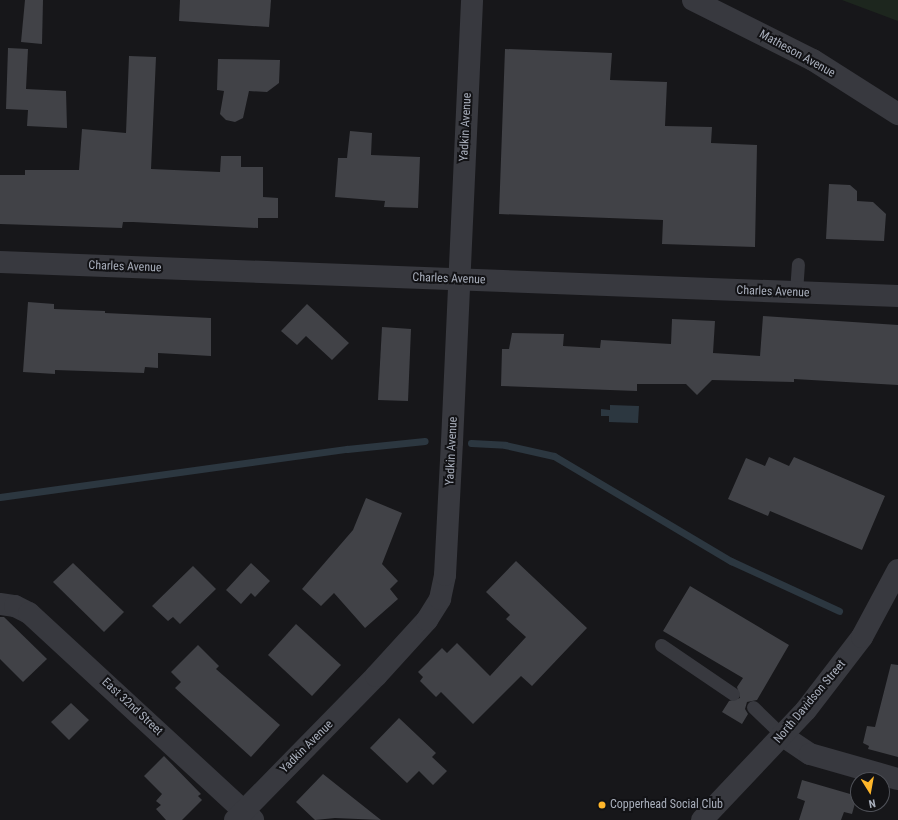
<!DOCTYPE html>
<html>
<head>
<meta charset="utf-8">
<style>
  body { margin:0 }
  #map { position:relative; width:898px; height:820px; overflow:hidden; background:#17171a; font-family:"Roboto Condensed",sans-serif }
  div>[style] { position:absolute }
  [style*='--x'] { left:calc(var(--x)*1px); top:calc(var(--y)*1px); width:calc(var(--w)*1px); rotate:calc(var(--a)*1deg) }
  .green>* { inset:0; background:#1d261e }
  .water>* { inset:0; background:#2c3740 }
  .stream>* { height:7px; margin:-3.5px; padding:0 3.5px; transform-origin:3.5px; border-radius:3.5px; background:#2c3740 }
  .building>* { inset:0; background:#414247 }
  .service>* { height:13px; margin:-6.5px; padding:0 6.5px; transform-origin:6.5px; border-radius:6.5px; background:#38393f }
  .minor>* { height:22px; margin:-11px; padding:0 11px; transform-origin:11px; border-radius:11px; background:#38393f }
  .tertiary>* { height:22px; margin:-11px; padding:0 11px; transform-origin:11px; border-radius:11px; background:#38393f }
  .dots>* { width:11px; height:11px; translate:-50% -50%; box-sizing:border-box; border:2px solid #121215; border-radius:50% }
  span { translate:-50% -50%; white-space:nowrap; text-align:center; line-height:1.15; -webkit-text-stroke:4px #121215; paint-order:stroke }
  .street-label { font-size:12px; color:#a8aebb }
  .poi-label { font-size:12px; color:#a8aebb }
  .left { translate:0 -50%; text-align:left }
  .north { position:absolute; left:850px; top:772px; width:40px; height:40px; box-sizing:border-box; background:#121215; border:1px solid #4e5057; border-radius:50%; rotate:169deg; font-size:11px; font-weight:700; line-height:16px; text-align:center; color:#a8aebb }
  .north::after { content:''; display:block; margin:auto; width:14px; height:18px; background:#ffb62a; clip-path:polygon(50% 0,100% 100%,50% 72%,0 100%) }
</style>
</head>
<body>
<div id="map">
  <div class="green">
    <div style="clip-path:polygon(842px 0,898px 0,898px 21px)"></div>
  </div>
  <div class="water">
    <div style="clip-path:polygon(610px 405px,639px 406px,638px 423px,609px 422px,609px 416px,601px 416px,601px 409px,610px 410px)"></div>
  </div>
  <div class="stream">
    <div style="--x:471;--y:443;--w:34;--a:3"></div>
    <div style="--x:505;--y:445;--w:50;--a:12.7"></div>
    <div style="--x:554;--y:456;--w:206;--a:30.7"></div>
    <div style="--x:731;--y:561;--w:119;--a:24.8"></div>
    <div style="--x:0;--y:497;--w:350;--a:-7.9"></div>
    <div style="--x:347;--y:449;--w:78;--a:-5.9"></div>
  </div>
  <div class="building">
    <div style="clip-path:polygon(25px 0,43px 0,42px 44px,21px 42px)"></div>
    <div style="clip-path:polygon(180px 0,271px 0,269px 27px,179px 21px)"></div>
    <div style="clip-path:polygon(8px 48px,28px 49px,26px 89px,66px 91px,67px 128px,27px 126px,28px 110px,6px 109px)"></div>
    <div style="clip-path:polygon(505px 49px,612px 53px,610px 80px,667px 82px,665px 126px,712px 127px,711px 143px,757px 145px,755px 247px,662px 244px,663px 220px,499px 214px)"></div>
    <div style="clip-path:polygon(129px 56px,156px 57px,151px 169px,220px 172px,221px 156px,241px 156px,241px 167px,263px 167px,263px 197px,278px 198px,278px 218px,258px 218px,258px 228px,133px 222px,123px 222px,122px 228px,0 224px,0 175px,25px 175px,25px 170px,79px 170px,82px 129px,126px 133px)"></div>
    <div style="clip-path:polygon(218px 59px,280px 60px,279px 83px,267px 92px,249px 91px,243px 118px,235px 122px,226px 120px,220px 114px,224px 91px,217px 90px)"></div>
    <div style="clip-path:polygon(350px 131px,372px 133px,371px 155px,420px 157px,418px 208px,384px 207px,385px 201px,335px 197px,338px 158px,347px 158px)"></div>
    <div style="clip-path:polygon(829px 184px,850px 185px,857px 191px,857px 201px,873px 202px,886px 214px,884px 241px,826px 239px)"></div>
    <div style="clip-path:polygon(28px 302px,54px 304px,54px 309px,105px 311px,105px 313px,211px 318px,211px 356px,158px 353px,158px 368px,145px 367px,144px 373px,55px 370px,55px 374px,23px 372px)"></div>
    <div style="clip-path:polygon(307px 304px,349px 343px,332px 360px,306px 336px,297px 345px,281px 331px)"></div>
    <div style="clip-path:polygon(763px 316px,898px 325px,898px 385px,794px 379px,794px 382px,712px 380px,697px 395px,686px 384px,637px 384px,637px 391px,501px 386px,502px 349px,509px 349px,512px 333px,564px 334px,563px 346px,600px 348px,601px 340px,671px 344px,672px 319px,715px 321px,713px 353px,760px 356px)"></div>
    <div style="clip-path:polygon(382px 327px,411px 329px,408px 401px,378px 400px)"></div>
    <div style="clip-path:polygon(769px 457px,789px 466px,794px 457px,885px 496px,862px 550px,770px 511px,768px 516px,728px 499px,746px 458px,765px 466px)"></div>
    <div style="clip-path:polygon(366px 498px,402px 513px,382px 564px,398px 581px,390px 589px,398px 599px,365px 628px,334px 593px,321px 606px,302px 589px,353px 530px)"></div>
    <div style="clip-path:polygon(516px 561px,587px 628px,532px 686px,521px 676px,473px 724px,441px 692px,436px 697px,420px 681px,423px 677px,418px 672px,442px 648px,447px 653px,457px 643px,490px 676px,526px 637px,506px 619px,510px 615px,486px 592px)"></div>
    <div style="clip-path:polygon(73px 563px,124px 612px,104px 632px,53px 582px)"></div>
    <div style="clip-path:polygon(251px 563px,270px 581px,255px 597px,251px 593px,241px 604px,226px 590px)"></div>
    <div style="clip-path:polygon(193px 566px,216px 589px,180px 624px,173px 617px,168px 621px,152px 606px)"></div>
    <div style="clip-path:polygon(690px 586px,789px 645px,757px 700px,747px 702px,745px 709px,748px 714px,742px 724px,722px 712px,729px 701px,740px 698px,737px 687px,743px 678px,663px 631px)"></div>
    <div style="clip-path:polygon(0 617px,4px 617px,47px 659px,23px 682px,0 659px)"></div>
    <div style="clip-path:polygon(296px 624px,341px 665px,312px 696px,268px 655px)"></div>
    <div style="clip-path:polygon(198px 645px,219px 666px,216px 669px,280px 725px,251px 757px,175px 688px,181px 682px,171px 672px)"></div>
    <div style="clip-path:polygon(891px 664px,898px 665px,898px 757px,868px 749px,869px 746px,863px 743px,867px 726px,875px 727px)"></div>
    <div style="clip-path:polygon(71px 703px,89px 720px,69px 740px,51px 722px)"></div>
    <div style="clip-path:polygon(399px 718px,436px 753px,432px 757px,447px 771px,433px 785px,419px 771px,407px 783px,370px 748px)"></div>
    <div style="clip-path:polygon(164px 756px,201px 794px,198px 796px,202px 800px,182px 820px,166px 820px,156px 809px,161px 805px,156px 801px,162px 794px,144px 776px)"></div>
    <div style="clip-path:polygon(323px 774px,381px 820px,335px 818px,315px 820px,296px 802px)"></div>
    <div style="clip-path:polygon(802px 780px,857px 796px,852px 814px,844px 812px,841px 820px,799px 820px,805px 801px,797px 798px)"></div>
  </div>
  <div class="service">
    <div style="--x:796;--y:292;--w:28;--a:-86"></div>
    <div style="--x:661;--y:645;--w:87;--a:34.2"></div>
    <div style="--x:753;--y:707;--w:42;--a:44"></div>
  </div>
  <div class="minor">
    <div style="--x:0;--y:262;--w:899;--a:2.17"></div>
    <div style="--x:0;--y:604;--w:15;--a:8"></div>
    <div style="--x:15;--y:606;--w:16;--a:27"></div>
    <div style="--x:29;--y:613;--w:305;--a:42.7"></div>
    <div style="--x:783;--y:736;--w:32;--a:34"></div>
    <div style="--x:810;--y:754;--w:91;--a:15.9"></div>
    <div style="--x:235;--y:820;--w:202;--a:-45.6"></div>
    <div style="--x:376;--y:676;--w:76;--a:-47.7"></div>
    <div style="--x:427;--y:620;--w:25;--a:-58"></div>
    <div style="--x:440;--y:599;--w:25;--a:-78"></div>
    <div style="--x:445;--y:575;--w:133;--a:-87"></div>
    <div style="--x:452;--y:442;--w:442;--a:-87.4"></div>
  </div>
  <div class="tertiary">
    <div style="--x:693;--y:0;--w:134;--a:26.6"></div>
    <div style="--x:813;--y:60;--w:101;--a:32.4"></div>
    <div style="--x:702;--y:820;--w:151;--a:-46.6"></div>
    <div style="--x:806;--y:710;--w:92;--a:-52.5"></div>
    <div style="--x:862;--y:637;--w:76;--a:-61.8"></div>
  </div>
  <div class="dots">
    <div style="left:602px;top:805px;background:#ffb62a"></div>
  </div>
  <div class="street-label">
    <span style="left:797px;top:54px;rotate:29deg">Matheson Avenue</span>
    <span style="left:466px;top:127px;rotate:-87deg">Yadkin Avenue</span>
    <span style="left:125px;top:267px;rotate:2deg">Charles Avenue</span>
    <span style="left:449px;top:279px;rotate:2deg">Charles Avenue</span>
    <span style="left:773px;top:292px;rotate:2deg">Charles Avenue</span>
    <span style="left:452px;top:451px;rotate:-87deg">Yadkin Avenue</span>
    <span style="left:810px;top:702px;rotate:-50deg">North Davidson Street</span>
    <span style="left:132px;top:707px;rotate:43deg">East 32nd Street</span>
    <span style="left:307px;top:747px;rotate:-45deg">Yadkin Avenue</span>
  </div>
  <div class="poi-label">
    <span class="left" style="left:610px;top:805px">Copperhead Social Club</span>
  </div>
  <div class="north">N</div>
</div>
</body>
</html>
